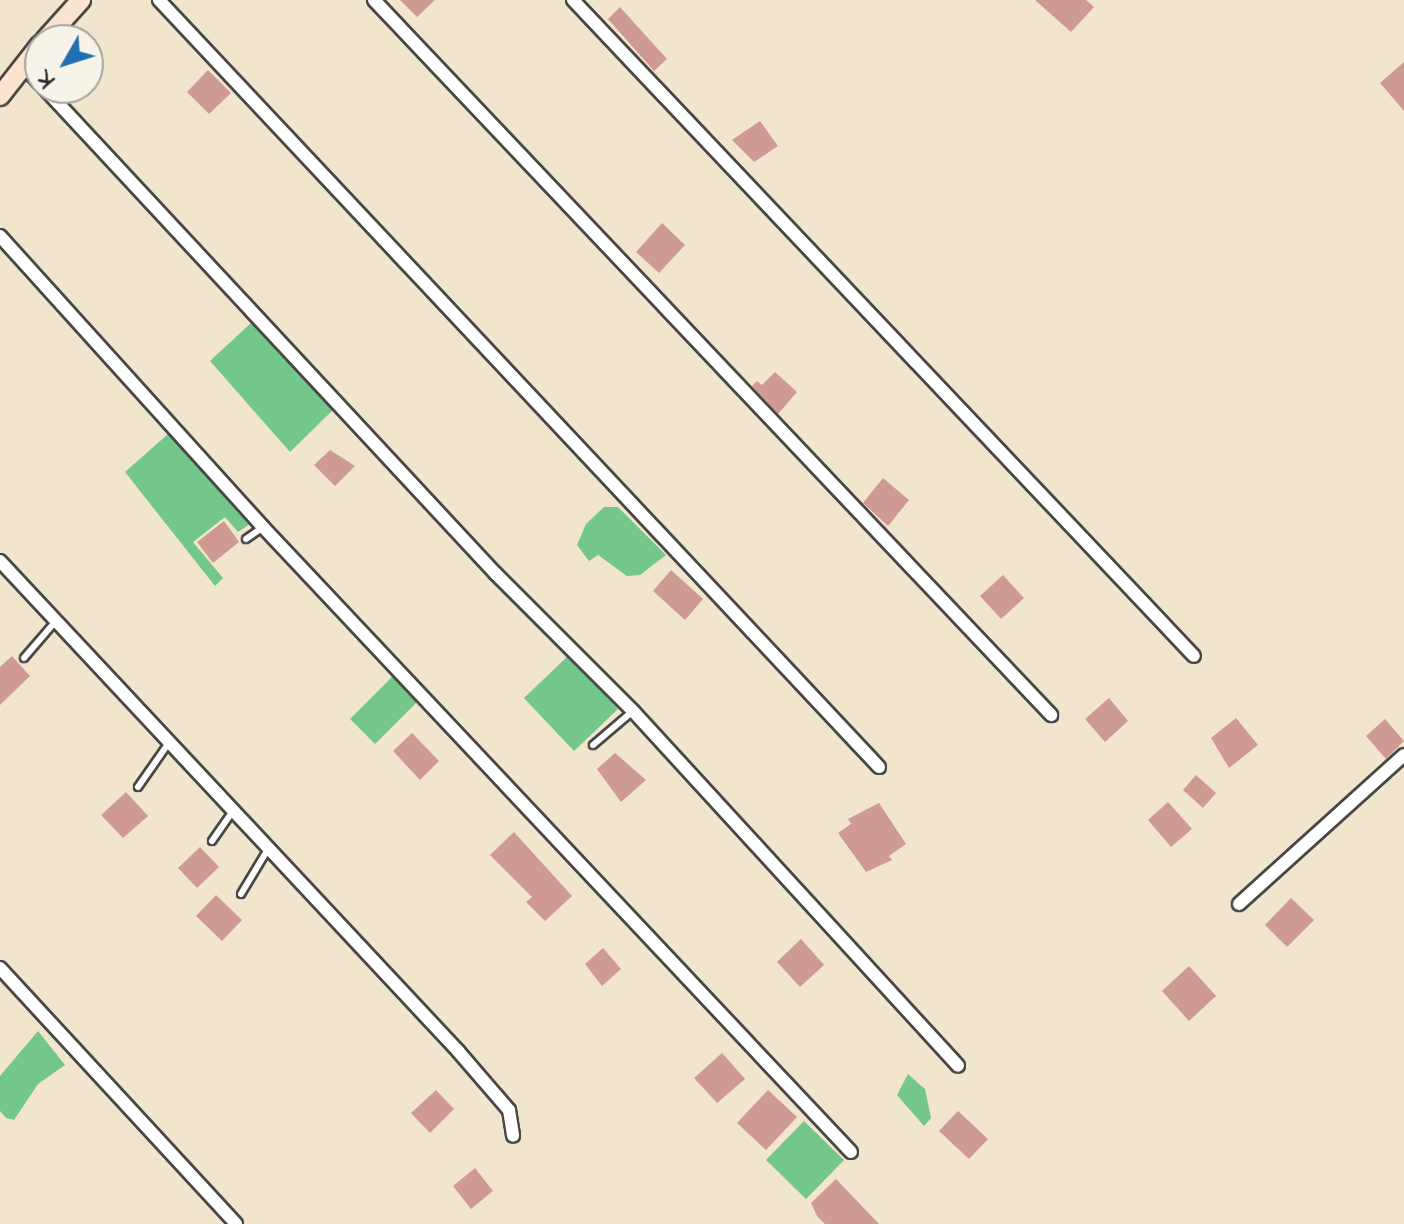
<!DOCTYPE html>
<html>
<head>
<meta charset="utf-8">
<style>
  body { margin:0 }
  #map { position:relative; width:1404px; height:1224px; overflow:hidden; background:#f2e5cd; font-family:Mynerve,sans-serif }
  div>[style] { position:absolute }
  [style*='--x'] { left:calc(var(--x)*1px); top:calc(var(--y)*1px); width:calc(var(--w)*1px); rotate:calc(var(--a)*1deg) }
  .green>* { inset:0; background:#73c78b }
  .building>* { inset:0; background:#cf9a93 }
  .roads { filter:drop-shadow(2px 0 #494743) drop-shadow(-2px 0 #494743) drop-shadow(0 2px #494743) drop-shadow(0 -2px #494743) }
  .lane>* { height:6px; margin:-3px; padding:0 3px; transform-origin:3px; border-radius:3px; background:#fff }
  .street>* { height:12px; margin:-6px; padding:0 6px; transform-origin:6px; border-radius:6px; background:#fff }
  .secondary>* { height:18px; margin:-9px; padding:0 9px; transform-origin:9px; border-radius:9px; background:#fbe5cf }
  span { translate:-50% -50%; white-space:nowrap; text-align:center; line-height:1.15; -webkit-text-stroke:6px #f7f3e8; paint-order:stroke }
  .north { position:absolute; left:24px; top:24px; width:80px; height:80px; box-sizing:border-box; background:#f7f3e8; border:2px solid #a5a39c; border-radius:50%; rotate:231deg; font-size:22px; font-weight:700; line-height:32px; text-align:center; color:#2b2b2b }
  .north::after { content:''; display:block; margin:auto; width:28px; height:36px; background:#1f6fb2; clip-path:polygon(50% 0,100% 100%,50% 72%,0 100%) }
</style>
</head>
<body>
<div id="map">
  <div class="green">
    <div style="clip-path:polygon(252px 322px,336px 407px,290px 452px,210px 361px)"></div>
    <div style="clip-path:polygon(168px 434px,250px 524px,238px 532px,225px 517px,193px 542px,223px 578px,215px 586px,125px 472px)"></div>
    <div style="clip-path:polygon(604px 507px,618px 507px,666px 555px,640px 575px,627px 576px,598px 555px,589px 561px,577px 545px,586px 524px)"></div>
    <div style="clip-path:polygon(569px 655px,618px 709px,574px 751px,524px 698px)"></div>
    <div style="clip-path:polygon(396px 673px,420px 699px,375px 744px,350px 719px)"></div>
    <div style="clip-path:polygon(38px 1031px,65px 1065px,38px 1084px,14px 1120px,6px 1118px,0 1111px,0 1076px)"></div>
    <div style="clip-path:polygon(908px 1074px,925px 1089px,931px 1118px,924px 1126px,897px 1095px)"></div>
    <div style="clip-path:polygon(804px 1121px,844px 1160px,806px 1199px,766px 1160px)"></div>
  </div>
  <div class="building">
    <div style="clip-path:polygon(400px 0,435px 0,417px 17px)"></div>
    <div style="clip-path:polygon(1035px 0,1086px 0,1094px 7px,1071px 32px)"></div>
    <div style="clip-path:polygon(620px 7px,667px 59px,654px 71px,608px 19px)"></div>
    <div style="clip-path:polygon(1404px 62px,1404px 111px,1380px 83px)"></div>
    <div style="clip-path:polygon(208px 70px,231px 93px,209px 114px,187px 92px)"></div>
    <div style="clip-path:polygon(760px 121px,778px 146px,754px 162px,732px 140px)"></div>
    <div style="clip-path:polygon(662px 223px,685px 245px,659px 273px,636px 252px)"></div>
    <div style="clip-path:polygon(775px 372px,797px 392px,778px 414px,752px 386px,757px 381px,762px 385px)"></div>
    <div style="clip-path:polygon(330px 450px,355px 466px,335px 486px,314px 465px)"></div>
    <div style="clip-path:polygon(883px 478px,909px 500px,888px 526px,863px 503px)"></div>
    <div style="clip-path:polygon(224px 521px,239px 542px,213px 563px,197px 542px)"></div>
    <div style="clip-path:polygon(671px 570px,703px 599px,685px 620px,653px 591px)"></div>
    <div style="clip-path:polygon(1003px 575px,1024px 598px,1001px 619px,980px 596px)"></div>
    <div style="clip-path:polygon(12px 656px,30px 676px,0 705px,0 667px)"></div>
    <div style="clip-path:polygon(1109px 698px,1128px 721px,1105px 742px,1085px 719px)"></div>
    <div style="clip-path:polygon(1236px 718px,1258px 745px,1229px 768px,1211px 738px)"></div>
    <div style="clip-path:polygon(1385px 719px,1404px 741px,1386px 759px,1366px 736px)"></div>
    <div style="clip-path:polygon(412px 733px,439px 761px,420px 780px,393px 751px)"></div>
    <div style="clip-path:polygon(615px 753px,646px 780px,621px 802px,597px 769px)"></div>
    <div style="clip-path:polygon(1196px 775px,1216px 793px,1203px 808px,1183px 790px)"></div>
    <div style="clip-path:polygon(126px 792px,148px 816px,123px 838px,101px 815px)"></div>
    <div style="clip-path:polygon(1168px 802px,1192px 829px,1171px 847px,1148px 820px)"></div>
    <div style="clip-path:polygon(879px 803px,906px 844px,889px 856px,892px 860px,866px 872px,838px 833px,851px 824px,848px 819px)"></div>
    <div style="clip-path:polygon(514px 832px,572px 896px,545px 921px,526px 902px,532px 897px,490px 855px)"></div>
    <div style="clip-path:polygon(200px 847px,219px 867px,197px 888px,178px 868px)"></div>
    <div style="clip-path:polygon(216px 895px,242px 920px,222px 941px,196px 916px)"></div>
    <div style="clip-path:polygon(1291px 898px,1314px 920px,1287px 947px,1265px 925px)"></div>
    <div style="clip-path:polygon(801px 939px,824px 965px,800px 987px,777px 962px)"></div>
    <div style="clip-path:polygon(603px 948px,621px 969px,602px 986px,585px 964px)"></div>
    <div style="clip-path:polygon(1189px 966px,1216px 996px,1189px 1021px,1162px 991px)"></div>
    <div style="clip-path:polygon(722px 1053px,745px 1079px,717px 1103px,694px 1078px)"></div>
    <div style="clip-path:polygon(436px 1090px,454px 1109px,430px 1133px,411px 1113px)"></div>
    <div style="clip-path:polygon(768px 1090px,797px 1117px,766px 1150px,737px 1123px)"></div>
    <div style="clip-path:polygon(958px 1111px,988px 1139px,969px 1159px,939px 1131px)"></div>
    <div style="clip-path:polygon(475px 1168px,493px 1191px,471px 1209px,453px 1186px)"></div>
    <div style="clip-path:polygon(836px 1179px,879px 1224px,825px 1224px,817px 1216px,811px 1203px)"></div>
  </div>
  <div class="roads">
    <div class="lane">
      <div style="--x:246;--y:539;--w:21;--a:-35"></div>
      <div style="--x:24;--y:658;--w:48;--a:-49.3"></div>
      <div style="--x:593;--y:745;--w:52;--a:-40.4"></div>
      <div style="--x:138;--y:787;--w:52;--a:-55.1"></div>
      <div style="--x:212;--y:841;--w:35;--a:-55"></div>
      <div style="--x:241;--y:894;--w:52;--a:-59"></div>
    </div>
    <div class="street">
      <div style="--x:159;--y:0;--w:1052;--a:46.81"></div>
      <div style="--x:374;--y:0;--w:985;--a:46.56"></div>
      <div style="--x:573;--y:0;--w:903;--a:46.57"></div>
      <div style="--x:23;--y:65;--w:25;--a:48"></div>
      <div style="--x:44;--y:88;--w:664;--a:47.08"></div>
      <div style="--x:496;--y:574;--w:194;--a:45"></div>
      <div style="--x:633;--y:711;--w:481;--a:47.5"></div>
      <div style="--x:0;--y:236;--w:392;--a:47.9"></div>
      <div style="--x:263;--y:527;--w:858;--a:46.75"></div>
      <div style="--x:0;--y:561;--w:671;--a:46.93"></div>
      <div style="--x:458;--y:1051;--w:78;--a:49.2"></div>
      <div style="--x:509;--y:1110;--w:26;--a:81"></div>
      <div style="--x:1239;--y:904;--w:222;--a:-42.1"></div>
      <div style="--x:0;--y:968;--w:348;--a:47.3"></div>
    </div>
    <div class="secondary">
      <div style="--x:45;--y:40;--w:54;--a:-48"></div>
      <div style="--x:0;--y:96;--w:65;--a:-51.9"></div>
    </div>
  </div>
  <div class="north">K</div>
</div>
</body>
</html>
